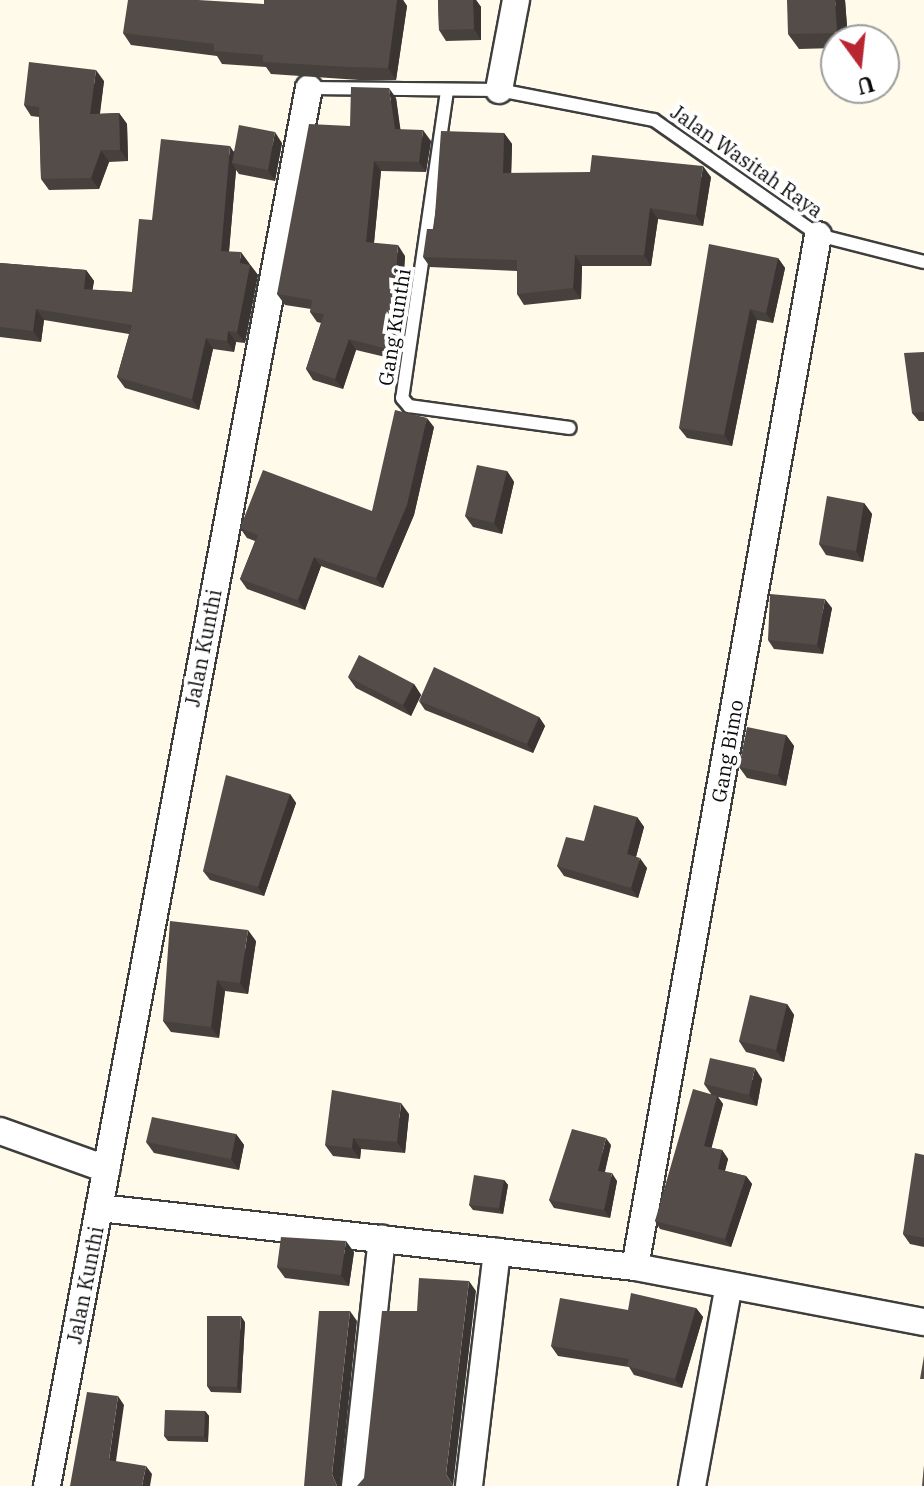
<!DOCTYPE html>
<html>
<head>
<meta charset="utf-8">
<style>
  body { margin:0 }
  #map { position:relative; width:924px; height:1486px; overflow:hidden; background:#fffae9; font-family:"IBM Plex Serif",serif }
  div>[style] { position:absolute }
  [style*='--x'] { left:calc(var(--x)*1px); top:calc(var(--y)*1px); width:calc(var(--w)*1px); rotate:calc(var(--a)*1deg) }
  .roads { filter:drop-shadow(2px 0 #3e3e3e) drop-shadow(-2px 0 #3e3e3e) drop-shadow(0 2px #3e3e3e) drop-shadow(0 -2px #3e3e3e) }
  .lane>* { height:12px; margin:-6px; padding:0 6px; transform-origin:6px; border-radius:6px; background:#fff }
  .street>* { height:26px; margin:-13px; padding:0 13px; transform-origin:13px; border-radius:13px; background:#fff }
  .wall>* { inset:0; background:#47413e }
  .shaded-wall>* { inset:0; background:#3a3532 }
  .building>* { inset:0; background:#534c48 }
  span { translate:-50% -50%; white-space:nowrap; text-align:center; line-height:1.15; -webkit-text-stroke:8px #fff; paint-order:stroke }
  .street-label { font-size:20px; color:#0b0b0b }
  .north { position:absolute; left:820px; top:24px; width:80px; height:80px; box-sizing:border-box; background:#fff; border:2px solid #9d9d9d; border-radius:50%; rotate:165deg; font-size:22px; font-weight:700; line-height:32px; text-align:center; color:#0b0b0b }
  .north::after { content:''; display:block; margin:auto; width:28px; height:36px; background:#b82632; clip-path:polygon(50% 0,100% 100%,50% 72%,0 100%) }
</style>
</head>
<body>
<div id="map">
  <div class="roads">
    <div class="lane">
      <div style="--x:309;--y:88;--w:190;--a:0.6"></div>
      <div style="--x:499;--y:90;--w:158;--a:11"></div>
      <div style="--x:654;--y:120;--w:200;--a:35"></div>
      <div style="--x:818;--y:235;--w:109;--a:14.3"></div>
      <div style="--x:447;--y:91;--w:310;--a:98.3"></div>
      <div style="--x:402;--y:398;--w:11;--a:49"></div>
      <div style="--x:409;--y:406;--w:162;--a:7.8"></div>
    </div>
    <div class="street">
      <div style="--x:499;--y:90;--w:92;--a:-79.3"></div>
      <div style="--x:0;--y:1131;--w:113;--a:19.7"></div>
      <div style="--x:99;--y:1208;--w:539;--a:6.28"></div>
      <div style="--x:635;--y:1267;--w:294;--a:10.8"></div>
      <div style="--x:635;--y:1267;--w:1048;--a:-79.94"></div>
      <div style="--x:47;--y:1486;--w:1422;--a:-79.39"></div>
      <div style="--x:355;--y:1486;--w:249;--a:-83.8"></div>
      <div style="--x:469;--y:1486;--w:236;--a:-83.2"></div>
      <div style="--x:692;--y:1486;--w:200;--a:-79.6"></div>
    </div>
  </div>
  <div class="wall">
    <div style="clip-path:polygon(264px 0,403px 0,407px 6px,396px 80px,359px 80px,271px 74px,266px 67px,222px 64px,217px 56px,131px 45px,123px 33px,264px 4px)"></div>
    <div style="clip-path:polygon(438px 0,476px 0,481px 7px,481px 40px,446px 41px,439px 30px)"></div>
    <div style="clip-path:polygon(845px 0,848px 40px,836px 40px,836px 48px,799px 49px,788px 34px)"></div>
    <div style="clip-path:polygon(104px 81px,100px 114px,119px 113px,127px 124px,128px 161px,109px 162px,99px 189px,49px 190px,41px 179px,39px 117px,31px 116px,24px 105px)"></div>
    <div style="clip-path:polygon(396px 98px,400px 130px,431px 141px,426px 172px,381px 171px,374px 243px,405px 256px,398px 360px,356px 350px,343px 389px,313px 380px,306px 369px,321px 323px,317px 322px,310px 312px,311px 309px,285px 305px,277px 294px,350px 126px)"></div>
    <div style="clip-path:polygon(504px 133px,512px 144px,511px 173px,711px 177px,703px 226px,658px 219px,651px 266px,582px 266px,581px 299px,524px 305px,517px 294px,517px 271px,430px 267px,423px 257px,434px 229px)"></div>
    <div style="clip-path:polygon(282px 143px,275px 181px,239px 174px,236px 170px,229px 252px,249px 263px,258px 275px,245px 343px,236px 342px,234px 352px,213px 349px,199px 410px,125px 388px,117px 377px,129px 334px,44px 320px,41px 342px,0 337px,0 263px,86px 270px,94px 281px,92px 290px,132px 292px,152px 220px,234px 151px)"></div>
    <div style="clip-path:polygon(778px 258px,785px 268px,773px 323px,757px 320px,732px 446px,687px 438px,679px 428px)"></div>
    <div style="clip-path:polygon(924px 352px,924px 421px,919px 421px,912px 413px)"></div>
    <div style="clip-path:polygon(434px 427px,414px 515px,383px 588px,321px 566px,305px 610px,247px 589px,240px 579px,255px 541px,247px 538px,240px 528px,372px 511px)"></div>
    <div style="clip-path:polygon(507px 471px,514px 482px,502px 534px,473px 527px,465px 516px)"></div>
    <div style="clip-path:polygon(864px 503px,872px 514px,863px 562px,826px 555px,819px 544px)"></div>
    <div style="clip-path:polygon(832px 608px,823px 654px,774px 649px,768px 640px)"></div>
    <div style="clip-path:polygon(348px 677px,414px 684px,421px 695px,411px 716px,356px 688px)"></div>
    <div style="clip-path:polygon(419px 701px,539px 717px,545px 726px,533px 753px,425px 710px)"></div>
    <div style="clip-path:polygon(786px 735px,794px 746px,786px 786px,747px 778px,739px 767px)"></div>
    <div style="clip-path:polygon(290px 794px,296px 803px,264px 896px,210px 880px,203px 871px)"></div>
    <div style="clip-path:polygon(637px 817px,644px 827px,636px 857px,647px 868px,638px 898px,564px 876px,557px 866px,584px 841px)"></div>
    <div style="clip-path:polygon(256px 941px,248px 994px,225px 991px,219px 1038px,171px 1032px,163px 1021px)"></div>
    <div style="clip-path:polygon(787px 1004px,794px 1015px,784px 1062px,746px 1052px,739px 1041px)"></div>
    <div style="clip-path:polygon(762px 1079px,757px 1106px,718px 1097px,723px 1104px,711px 1148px,722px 1150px,728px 1159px,725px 1171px,746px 1176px,752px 1184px,731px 1247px,660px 1229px,655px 1221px,711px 1094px,704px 1084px)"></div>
    <div style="clip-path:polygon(409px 1114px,405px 1153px,361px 1149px,360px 1159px,333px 1156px,325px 1145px)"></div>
    <div style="clip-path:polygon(236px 1134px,244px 1145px,239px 1170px,154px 1153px,146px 1142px)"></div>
    <div style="clip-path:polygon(611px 1145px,605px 1172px,617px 1181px,610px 1218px,554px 1208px,549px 1200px)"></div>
    <div style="clip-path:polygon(924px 1155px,924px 1247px,910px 1244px,903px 1234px)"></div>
    <div style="clip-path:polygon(504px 1180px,508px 1185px,503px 1214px,473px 1210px,469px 1205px)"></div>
    <div style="clip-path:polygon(354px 1252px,349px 1286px,285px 1278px,277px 1267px)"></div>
    <div style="clip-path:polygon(696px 1308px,703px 1317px,682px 1388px,634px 1375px,629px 1367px,558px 1356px,551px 1346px,628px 1310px)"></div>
    <div style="clip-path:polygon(245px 1322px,241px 1393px,211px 1392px,207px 1386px)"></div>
    <div style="clip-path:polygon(205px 1411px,209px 1416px,208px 1442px,168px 1441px,164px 1436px)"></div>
  </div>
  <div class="shaded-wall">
    <div style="clip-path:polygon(397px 0,403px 0,407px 6px,396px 80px,388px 68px)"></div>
    <div style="clip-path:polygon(473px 0,476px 0,481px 7px,481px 40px,474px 29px)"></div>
    <div style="clip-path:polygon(835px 0,845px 0,848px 40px,842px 40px,837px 33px)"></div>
    <div style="clip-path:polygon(96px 70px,104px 81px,98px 125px,90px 114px)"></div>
    <div style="clip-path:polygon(389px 88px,396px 98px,402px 140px,395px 129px)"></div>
    <div style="clip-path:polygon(119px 113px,127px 124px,128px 161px,120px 150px)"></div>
    <div style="clip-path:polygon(423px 130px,431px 141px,426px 172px,419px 162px)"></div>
    <div style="clip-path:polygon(275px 132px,282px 143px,275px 181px,268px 170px)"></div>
    <div style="clip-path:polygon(504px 133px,512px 144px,511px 183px,503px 173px)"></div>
    <div style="clip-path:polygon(230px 146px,237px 157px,232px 163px,236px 170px,228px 262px,221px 251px)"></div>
    <div style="clip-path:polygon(101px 150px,109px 162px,99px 189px,91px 178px)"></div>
    <div style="clip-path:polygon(374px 161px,381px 171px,373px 252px,366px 242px)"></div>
    <div style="clip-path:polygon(703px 166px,711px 177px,703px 226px,696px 215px)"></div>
    <div style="clip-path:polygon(650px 208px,658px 219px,651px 266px,644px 255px)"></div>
    <div style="clip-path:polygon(398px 245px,405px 256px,398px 360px,391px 350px)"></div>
    <div style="clip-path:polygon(241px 252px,249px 263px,248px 274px,240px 263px)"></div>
    <div style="clip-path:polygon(575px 255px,582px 266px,581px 299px,573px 288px)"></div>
    <div style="clip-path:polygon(778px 258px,785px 268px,773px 323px,766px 313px)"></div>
    <div style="clip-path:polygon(250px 265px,258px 275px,245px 343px,237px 332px)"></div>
    <div style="clip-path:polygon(86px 270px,94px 281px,91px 300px,84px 289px)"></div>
    <div style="clip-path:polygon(36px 309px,44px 320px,41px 342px,33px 331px)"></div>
    <div style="clip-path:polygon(750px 309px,757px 320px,732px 446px,724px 435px)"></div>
    <div style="clip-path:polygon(228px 331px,236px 342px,234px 352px,227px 341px)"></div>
    <div style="clip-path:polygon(206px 338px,213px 349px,199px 410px,192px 399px)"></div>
    <div style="clip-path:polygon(349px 339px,356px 350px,343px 389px,335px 379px)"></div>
    <div style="clip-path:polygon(427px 418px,434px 427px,414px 515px,383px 588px,376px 578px)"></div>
    <div style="clip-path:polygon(507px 471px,514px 482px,502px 534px,494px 523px)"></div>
    <div style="clip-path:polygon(864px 503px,872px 514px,863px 562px,856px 551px)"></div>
    <div style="clip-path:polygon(314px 557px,321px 566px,305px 610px,298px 600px)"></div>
    <div style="clip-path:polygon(825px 599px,832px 608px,823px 654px,817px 645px)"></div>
    <div style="clip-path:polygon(414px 684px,421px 695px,411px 716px,403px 705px)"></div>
    <div style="clip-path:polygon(539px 717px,545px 726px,533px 753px,527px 744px)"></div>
    <div style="clip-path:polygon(786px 735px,794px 746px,786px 786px,778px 775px)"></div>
    <div style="clip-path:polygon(290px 794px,296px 803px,264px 896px,258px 887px)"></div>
    <div style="clip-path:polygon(637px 817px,644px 827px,634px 864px,627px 854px)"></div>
    <div style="clip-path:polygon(640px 858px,647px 868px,638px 898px,631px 888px)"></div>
    <div style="clip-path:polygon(248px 930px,256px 941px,248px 994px,240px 983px)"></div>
    <div style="clip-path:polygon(217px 980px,225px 991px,219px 1038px,211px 1027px)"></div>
    <div style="clip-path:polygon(787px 1004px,794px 1015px,784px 1062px,776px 1050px)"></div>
    <div style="clip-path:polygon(755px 1068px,762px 1079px,757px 1106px,749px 1095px)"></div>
    <div style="clip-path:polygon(717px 1096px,723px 1104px,710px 1154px,704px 1146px)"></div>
    <div style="clip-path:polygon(401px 1103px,409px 1114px,405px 1153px,397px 1142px)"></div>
    <div style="clip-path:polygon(236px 1134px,244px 1145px,239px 1170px,231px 1159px)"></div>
    <div style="clip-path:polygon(353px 1138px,361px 1149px,360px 1159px,352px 1148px)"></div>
    <div style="clip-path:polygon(606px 1138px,611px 1145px,603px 1178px,598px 1171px)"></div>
    <div style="clip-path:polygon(722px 1150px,728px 1159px,723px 1177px,718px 1169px)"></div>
    <div style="clip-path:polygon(612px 1173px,617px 1181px,610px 1218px,604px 1210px)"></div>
    <div style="clip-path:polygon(746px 1176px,752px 1184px,731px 1247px,725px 1239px)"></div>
    <div style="clip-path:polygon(504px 1180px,508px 1185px,503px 1214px,499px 1208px)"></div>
    <div style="clip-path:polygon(346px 1241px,354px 1252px,349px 1286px,341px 1275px)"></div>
    <div style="clip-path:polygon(469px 1281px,476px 1291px,453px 1486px,446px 1474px)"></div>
    <div style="clip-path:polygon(696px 1308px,703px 1317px,682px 1388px,675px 1379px)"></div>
    <div style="clip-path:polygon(350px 1311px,357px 1321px,340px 1486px,337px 1486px,332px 1474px)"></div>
    <div style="clip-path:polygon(241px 1316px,245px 1322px,241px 1393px,237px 1387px)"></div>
    <div style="clip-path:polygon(118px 1396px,124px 1405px,115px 1468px,109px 1460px)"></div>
    <div style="clip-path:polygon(205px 1411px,209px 1416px,208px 1442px,204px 1436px)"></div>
    <div style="clip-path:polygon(146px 1466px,152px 1474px,150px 1486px,142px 1486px)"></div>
  </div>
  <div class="building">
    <div style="clip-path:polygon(128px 0,198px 0,264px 4px,264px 0,397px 0,388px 68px,350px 67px,263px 62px,263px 55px,214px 51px,214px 44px,123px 33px)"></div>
    <div style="clip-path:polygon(438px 0,473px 0,474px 29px,439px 30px)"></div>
    <div style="clip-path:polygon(787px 0,835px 0,837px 33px,788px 34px)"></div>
    <div style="clip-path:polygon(29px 62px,96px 70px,90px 114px,119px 113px,120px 150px,101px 150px,91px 178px,41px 179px,39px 107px,24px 105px)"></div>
    <div style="clip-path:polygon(351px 87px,389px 88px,395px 129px,423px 130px,419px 162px,374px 161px,366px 242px,398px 245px,391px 350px,349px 339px,335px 379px,306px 369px,324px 314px,310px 312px,312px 300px,277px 294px,309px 124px,350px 126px)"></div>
    <div style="clip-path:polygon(239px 125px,275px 132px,268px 170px,232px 163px)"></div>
    <div style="clip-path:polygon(441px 131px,504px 133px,503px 173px,590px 172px,592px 155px,703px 166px,696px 215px,650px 208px,644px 255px,575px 255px,573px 288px,517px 294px,517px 260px,423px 257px,427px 229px,434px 229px)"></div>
    <div style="clip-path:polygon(161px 139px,230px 146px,221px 251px,241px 252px,240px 263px,250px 265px,237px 332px,228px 331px,227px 341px,206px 338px,192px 399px,117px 377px,132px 325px,36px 309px,33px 331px,0 327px,0 263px,86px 270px,84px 289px,132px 292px,139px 219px,152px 220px)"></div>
    <div style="clip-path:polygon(709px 244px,778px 258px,766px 313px,750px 309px,724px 435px,679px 428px)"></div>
    <div style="clip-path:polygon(924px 352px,924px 412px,912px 413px,904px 353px)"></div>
    <div style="clip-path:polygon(395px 410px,427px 418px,407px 505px,376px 578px,314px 557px,298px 600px,240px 579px,258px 535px,240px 528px,263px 470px,372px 511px)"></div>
    <div style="clip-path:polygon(477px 465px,507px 471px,494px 523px,465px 516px)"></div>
    <div style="clip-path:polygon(827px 496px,864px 503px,856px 551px,819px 544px)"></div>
    <div style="clip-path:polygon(770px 594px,825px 599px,817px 645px,768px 640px)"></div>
    <div style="clip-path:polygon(359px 655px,414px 684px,403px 705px,348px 677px)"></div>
    <div style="clip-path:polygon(434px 667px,539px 717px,527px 744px,419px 701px)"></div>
    <div style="clip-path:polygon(747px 727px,786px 735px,778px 775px,739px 767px)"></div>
    <div style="clip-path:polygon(226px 775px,290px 794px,258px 887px,203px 871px)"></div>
    <div style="clip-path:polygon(594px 805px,637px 817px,627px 854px,640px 858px,631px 888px,557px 866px,566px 837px,584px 841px)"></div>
    <div style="clip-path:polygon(170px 921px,248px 930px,240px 983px,217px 980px,211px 1027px,163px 1021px)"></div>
    <div style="clip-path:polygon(750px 995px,787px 1004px,776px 1050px,739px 1041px)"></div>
    <div style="clip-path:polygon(710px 1058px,755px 1068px,749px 1095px,704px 1084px)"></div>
    <div style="clip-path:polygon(693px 1089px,717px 1096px,704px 1146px,722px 1150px,718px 1169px,746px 1176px,725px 1239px,655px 1221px)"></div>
    <div style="clip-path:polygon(332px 1090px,401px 1103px,397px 1142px,353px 1138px,352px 1148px,325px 1145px)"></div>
    <div style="clip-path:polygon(152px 1117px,236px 1134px,231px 1159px,146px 1142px)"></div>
    <div style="clip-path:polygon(572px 1129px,606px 1138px,598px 1171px,612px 1173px,604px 1210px,549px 1200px)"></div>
    <div style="clip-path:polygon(915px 1153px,924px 1155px,924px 1238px,903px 1234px)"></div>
    <div style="clip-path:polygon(474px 1175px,504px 1180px,499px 1208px,469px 1205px)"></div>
    <div style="clip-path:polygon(281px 1237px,346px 1241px,341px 1275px,277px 1267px)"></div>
    <div style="clip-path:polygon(419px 1278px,469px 1281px,446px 1474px,453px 1486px,357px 1486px,364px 1478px,382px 1311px,417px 1311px)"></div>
    <div style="clip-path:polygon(631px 1293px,696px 1308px,675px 1379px,627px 1366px,629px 1359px,551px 1346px,560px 1298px,628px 1310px)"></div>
    <div style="clip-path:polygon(319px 1311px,350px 1311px,332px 1474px,337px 1486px,304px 1486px)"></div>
    <div style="clip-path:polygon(207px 1316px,241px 1316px,237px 1387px,207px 1386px)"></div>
    <div style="clip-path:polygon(924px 1356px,924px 1379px,920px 1379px)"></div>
    <div style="clip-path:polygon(87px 1392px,118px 1396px,109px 1460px,146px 1466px,142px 1486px,70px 1486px)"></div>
    <div style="clip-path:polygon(165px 1410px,205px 1411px,204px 1436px,164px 1436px)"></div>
    <div style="clip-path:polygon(924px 1465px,924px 1486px,922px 1486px)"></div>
  </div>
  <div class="street-label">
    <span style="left:747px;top:161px;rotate:35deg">Jalan Wasitah Raya</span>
    <span style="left:394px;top:327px;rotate:-81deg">Gang Kunthi</span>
    <span style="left:203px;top:648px;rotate:-79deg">Jalan Kunthi</span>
    <span style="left:727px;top:751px;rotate:-80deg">Gang Bimo</span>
    <span style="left:85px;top:1285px;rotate:-79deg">Jalan Kunthi</span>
  </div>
  <div class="north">U</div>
</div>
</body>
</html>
